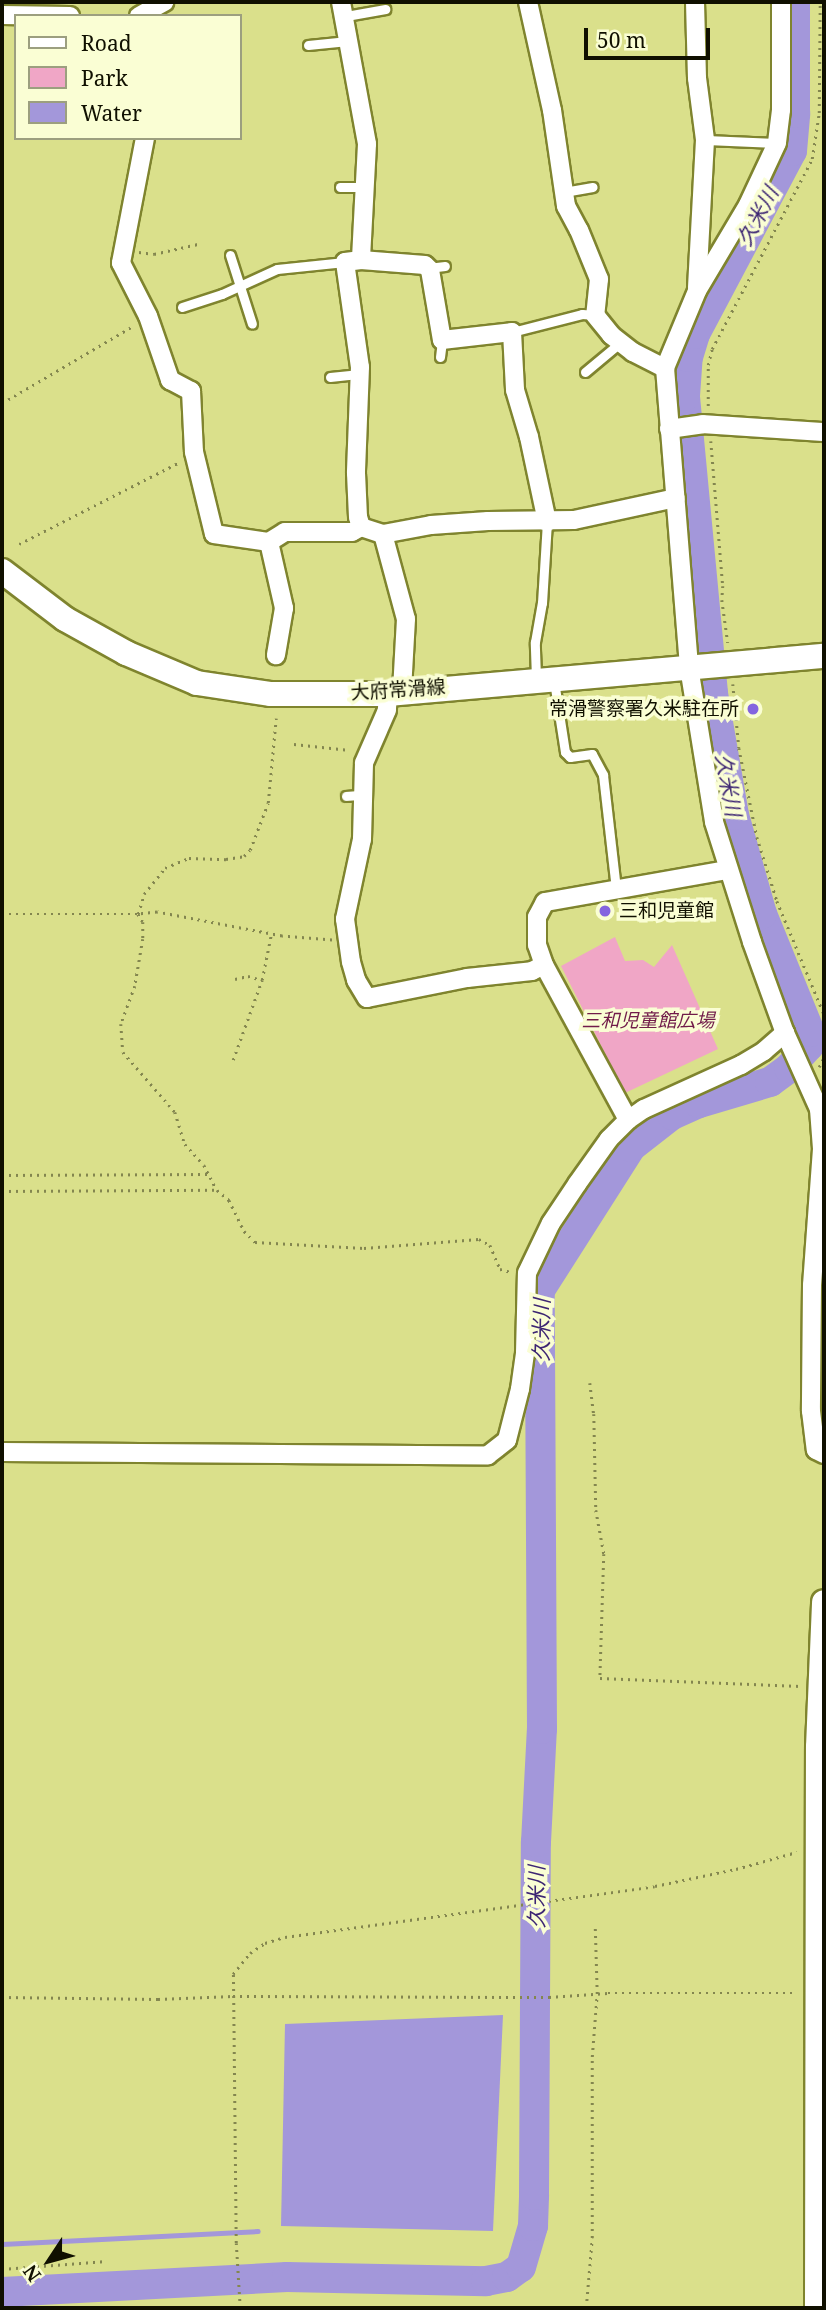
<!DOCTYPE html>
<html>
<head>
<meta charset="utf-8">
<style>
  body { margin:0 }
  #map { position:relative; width:826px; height:2310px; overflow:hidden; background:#dae08b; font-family:"Noto Serif","Noto Sans JP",serif }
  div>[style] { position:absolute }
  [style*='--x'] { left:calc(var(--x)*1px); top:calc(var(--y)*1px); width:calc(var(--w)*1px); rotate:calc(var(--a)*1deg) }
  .green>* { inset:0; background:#f0a6c6 }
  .water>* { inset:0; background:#a397da }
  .stream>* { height:5px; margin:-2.5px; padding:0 2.5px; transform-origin:2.5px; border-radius:2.5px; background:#a397da }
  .river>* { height:30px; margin:-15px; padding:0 15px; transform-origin:15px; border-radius:15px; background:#a397da }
  .path>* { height:2.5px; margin-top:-1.25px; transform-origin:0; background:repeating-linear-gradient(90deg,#83864f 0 2px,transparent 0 7px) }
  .roads { filter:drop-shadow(2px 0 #7f842e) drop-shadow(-2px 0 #7f842e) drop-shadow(0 2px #7f842e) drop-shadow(0 -2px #7f842e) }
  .lane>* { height:9px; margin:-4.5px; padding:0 4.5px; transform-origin:4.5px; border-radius:4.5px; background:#fff }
  .street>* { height:18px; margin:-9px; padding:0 9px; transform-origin:9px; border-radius:9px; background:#fff }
  .secondary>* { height:24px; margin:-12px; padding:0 12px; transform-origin:12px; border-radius:12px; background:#fff }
  .dots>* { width:19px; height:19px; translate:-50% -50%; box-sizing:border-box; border:4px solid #fafed4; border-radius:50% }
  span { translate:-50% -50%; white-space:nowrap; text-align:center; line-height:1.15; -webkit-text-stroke:7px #fafed4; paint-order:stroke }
  .street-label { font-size:19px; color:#101000 }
  .poi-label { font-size:19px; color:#101000 }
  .right { translate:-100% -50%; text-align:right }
  .left { translate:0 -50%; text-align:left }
  .park-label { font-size:19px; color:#711c4a; font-style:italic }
  .water-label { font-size:21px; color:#3d2673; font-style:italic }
  .frame { position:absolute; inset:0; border:4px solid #101000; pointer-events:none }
  .legend { position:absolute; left:14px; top:14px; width:228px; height:126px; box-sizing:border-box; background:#fafed4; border:2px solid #9c9f7f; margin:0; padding:9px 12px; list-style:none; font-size:21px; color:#101000 }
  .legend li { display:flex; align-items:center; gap:14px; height:35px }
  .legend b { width:35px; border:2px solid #9c9f7f }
  .north { position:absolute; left:14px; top:2226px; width:70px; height:70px; -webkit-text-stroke:5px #fafed4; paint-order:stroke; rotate:234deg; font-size:19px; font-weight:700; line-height:28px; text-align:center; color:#101000 }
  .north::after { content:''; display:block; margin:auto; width:24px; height:32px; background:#101000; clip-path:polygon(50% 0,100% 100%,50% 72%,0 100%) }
  .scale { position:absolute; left:584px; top:28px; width:126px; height:32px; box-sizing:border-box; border:4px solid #101000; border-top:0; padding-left:9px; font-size:21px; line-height:24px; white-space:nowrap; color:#101000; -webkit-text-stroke:5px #fafed4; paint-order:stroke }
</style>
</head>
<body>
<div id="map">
  <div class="green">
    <div style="clip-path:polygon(615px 937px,625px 961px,643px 960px,654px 967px,672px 945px,718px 1049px,625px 1093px,561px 966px)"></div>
  </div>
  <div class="water">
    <div style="clip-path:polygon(503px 2015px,493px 2231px,281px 2226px,285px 2024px)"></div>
  </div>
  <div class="stream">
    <div style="--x:2;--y:2244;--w:256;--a:-2.9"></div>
  </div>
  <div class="river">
    <div style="--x:2;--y:2292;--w:285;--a:-3"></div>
    <div style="--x:287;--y:2277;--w:199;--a:1.2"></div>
    <div style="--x:486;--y:2281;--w:21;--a:-11"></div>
    <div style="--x:507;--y:2277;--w:17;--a:-36"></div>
    <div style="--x:521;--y:2267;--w:43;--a:-73.7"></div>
    <div style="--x:533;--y:2226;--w:31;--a:-88"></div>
    <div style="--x:534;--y:2195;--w:353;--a:-89.7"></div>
    <div style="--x:536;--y:1842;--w:113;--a:-87"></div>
    <div style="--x:542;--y:1729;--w:439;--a:-90.3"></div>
    <div style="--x:540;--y:1290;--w:169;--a:-57.5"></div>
    <div style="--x:631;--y:1147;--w:52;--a:-38"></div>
    <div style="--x:672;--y:1115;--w:30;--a:-24"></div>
    <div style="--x:699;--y:1103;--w:74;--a:-16.5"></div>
    <div style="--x:770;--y:1082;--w:24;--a:-36"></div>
    <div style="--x:789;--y:1068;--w:30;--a:-48"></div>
    <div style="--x:809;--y:1046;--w:14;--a:-86"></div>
    <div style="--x:810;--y:1032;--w:127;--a:-112.1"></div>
    <div style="--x:762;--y:914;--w:103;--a:-105.8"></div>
    <div style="--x:734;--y:815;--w:124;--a:-99.8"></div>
    <div style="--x:713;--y:693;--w:298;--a:-95.4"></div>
    <div style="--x:685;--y:396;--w:39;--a:-86"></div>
    <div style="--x:688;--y:357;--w:24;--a:-73"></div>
    <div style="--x:695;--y:334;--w:207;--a:-62.1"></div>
    <div style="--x:792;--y:151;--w:38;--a:-85"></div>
    <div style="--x:795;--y:113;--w:111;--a:-90"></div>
  </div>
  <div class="path">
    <div style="--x:139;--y:252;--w:15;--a:8"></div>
    <div style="--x:154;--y:254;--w:45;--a:-12.8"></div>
    <div style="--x:2;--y:403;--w:152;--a:-30.4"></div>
    <div style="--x:708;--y:406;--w:41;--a:-90"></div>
    <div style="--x:708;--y:365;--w:16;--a:-76"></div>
    <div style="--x:712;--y:349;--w:215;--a:-62.2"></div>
    <div style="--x:812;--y:159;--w:47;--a:-81.3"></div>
    <div style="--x:819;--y:113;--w:111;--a:-89.5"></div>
    <div style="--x:711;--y:441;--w:145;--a:85.3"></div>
    <div style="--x:723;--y:586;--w:14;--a:94"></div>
    <div style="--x:722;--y:600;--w:43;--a:82.1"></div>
    <div style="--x:19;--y:544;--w:178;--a:-27"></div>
    <div style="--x:733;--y:684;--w:64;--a:84.6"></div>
    <div style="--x:739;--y:748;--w:91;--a:78.6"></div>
    <div style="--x:757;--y:837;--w:67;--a:72.6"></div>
    <div style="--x:777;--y:901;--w:122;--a:67.4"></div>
    <div style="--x:294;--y:744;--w:56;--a:6.1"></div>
    <div style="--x:2;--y:914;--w:136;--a:0"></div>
    <div style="--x:138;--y:914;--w:21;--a:-73"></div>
    <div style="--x:144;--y:894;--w:33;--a:-51"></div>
    <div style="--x:165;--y:868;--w:26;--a:-23"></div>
    <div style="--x:189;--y:858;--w:37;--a:2"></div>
    <div style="--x:226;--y:859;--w:18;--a:-9"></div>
    <div style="--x:244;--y:856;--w:8;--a:-45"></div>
    <div style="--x:250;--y:850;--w:50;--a:-69"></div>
    <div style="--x:268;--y:803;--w:85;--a:-84.6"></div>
    <div style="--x:332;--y:940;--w:50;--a:-175.4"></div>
    <div style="--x:282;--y:936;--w:127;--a:-169.1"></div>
    <div style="--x:157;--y:912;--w:19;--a:174"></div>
    <div style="--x:138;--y:914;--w:9;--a:58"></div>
    <div style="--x:143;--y:922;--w:17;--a:90"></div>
    <div style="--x:143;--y:939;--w:48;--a:99.7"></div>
    <div style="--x:135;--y:986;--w:40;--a:110.2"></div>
    <div style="--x:121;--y:1024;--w:28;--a:86"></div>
    <div style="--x:123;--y:1052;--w:79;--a:49.1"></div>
    <div style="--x:175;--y:1112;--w:34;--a:73"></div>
    <div style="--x:185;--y:1144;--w:28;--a:48"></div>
    <div style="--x:204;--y:1165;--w:28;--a:63"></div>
    <div style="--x:217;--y:1190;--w:16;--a:40"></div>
    <div style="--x:229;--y:1200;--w:34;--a:64"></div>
    <div style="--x:244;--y:1231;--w:16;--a:45"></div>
    <div style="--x:255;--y:1242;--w:109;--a:3.2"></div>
    <div style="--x:364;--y:1248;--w:115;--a:-4.5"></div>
    <div style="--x:479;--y:1239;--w:13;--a:29"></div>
    <div style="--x:490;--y:1245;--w:26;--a:67"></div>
    <div style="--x:500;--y:1269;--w:11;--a:15"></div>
    <div style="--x:235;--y:979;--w:13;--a:-13"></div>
    <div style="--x:248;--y:976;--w:15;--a:16"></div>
    <div style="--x:262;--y:980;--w:46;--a:-78.7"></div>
    <div style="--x:233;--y:1060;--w:85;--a:-70.1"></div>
    <div style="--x:819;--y:1067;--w:11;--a:-63"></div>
    <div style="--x:2;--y:1175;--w:206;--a:-0.3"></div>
    <div style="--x:2;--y:1191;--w:215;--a:-0.3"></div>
    <div style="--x:590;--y:1383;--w:31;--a:83"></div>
    <div style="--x:594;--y:1414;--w:96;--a:88.8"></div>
    <div style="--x:596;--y:1510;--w:45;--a:79.7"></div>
    <div style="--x:604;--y:1554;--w:124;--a:91.8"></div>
    <div style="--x:600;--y:1678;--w:201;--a:2.3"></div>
    <div style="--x:2;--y:1997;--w:156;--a:0.7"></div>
    <div style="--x:158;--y:1999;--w:75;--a:-2.3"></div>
    <div style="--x:233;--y:1996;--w:316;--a:0.2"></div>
    <div style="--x:549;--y:1997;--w:59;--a:-3.9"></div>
    <div style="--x:608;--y:1993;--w:188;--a:0"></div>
    <div style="--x:2;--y:2269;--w:105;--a:-4.4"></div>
    <div style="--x:240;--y:2308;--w:65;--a:-93.5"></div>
    <div style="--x:236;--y:2243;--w:269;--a:-90.6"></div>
    <div style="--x:233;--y:1974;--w:27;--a:-51"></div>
    <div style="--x:250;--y:1953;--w:18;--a:-34"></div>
    <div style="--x:265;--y:1943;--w:21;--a:-17"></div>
    <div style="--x:285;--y:1937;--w:373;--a:-7.8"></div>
    <div style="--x:655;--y:1886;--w:83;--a:-11.9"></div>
    <div style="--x:736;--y:1869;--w:63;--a:-15.6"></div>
    <div style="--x:586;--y:2308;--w:70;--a:-85.1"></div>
    <div style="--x:592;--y:2238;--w:181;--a:-90"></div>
    <div style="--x:592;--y:2057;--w:63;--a:-85.5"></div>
    <div style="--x:597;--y:1994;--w:66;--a:-91.7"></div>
  </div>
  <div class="roads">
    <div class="lane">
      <div style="--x:346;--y:16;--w:40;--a:-10"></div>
      <div style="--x:308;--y:45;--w:40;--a:-5.7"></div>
      <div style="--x:705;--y:140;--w:72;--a:2.4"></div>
      <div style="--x:340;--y:187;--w:25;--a:0"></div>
      <div style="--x:564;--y:192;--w:29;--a:-10"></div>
      <div style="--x:230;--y:255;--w:72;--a:72.3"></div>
      <div style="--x:428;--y:268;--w:17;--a:-7"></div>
      <div style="--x:182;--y:307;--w:42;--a:-18"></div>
      <div style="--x:222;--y:294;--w:60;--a:-24.4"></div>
      <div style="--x:277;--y:269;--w:68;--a:-5.9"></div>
      <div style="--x:512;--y:332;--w:72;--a:-14.4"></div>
      <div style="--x:582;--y:314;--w:13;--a:4"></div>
      <div style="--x:440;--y:357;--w:17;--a:-83"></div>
      <div style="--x:585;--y:372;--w:47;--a:-39.8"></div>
      <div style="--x:330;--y:377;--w:30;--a:-6"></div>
      <div style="--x:536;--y:678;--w:36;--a:-92"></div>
      <div style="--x:535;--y:642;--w:40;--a:-80"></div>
      <div style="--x:542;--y:603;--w:81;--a:-86.5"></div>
      <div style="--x:554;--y:681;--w:72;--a:81.2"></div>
      <div style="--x:565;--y:752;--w:7;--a:45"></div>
      <div style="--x:570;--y:757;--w:22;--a:-8"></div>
      <div style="--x:592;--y:754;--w:24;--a:62"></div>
      <div style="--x:603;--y:775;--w:115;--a:83.5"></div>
      <div style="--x:346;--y:796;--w:16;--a:-4"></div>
    </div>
    <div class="street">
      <div style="--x:341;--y:2;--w:144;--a:79.6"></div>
      <div style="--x:367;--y:144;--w:116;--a:93"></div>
      <div style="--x:361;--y:260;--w:16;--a:173"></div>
      <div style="--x:345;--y:262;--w:106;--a:81.9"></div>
      <div style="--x:360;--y:367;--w:106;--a:92.2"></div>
      <div style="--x:356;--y:473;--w:44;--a:87.4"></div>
      <div style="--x:358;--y:517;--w:10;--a:73"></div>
      <div style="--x:361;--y:527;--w:23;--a:18"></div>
      <div style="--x:383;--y:534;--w:49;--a:-10.6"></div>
      <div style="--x:431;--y:525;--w:57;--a:-4"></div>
      <div style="--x:488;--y:521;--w:86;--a:-0.7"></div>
      <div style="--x:574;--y:520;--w:104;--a:-12.2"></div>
      <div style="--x:528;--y:2;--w:111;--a:77.5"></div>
      <div style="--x:552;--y:110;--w:97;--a:81.7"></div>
      <div style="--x:566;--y:206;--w:27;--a:62"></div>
      <div style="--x:579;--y:230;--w:53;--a:67.8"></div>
      <div style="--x:599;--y:279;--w:36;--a:96"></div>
      <div style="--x:595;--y:315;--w:26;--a:51"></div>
      <div style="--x:611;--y:335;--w:28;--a:38"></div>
      <div style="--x:633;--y:352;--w:36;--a:27"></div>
      <div style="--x:695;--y:2;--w:76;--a:88.5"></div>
      <div style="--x:697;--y:78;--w:63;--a:82.6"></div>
      <div style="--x:705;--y:140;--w:148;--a:93.1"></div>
      <div style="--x:781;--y:2;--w:108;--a:90"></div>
      <div style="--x:781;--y:110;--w:33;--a:97"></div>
      <div style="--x:777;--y:143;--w:68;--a:115.1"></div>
      <div style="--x:748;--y:205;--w:100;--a:120.7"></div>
      <div style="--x:697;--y:291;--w:83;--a:112.6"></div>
      <div style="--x:665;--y:368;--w:300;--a:85.4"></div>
      <div style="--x:689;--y:667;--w:157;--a:80.8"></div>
      <div style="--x:714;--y:822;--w:126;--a:72.4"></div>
      <div style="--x:752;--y:942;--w:97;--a:70.1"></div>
      <div style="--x:785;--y:1033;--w:83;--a:65.9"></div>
      <div style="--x:819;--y:1109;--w:40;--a:85.7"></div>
      <div style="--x:822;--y:1149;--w:136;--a:94.2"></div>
      <div style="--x:812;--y:1285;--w:126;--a:90.5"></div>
      <div style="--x:811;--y:1411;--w:39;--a:83"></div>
      <div style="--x:816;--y:1450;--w:9;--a:27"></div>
      <div style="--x:2;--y:15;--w:68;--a:0.8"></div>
      <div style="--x:139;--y:16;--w:29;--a:-29"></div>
      <div style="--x:145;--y:138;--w:127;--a:100.9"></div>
      <div style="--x:121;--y:263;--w:59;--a:63"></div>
      <div style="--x:148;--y:316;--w:68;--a:71"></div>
      <div style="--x:170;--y:380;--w:24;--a:28"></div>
      <div style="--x:191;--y:391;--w:61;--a:87.2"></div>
      <div style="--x:194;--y:452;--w:84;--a:76.3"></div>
      <div style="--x:214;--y:534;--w:56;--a:8.3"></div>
      <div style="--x:269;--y:542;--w:68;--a:77.2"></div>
      <div style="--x:284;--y:608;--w:48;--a:99.7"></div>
      <div style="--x:361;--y:260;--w:64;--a:4.5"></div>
      <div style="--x:425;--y:265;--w:7;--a:45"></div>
      <div style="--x:430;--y:270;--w:71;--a:80.3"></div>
      <div style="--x:442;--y:340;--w:70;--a:-6.5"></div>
      <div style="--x:512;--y:332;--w:58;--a:87"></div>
      <div style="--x:515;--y:390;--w:49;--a:73.4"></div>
      <div style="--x:529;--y:437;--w:87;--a:78"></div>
      <div style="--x:669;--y:429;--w:34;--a:-8"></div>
      <div style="--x:703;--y:424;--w:121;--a:3.8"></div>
      <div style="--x:383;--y:534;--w:88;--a:74.9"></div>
      <div style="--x:406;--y:619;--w:72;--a:93.2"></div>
      <div style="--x:269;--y:542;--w:19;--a:-32"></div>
      <div style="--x:285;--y:532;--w:67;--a:0"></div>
      <div style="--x:352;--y:532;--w:10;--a:-29"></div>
      <div style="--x:388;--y:694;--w:16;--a:94"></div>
      <div style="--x:387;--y:710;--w:58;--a:113.5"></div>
      <div style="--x:364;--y:763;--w:76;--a:91.5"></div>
      <div style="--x:362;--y:839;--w:82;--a:102"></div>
      <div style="--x:345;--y:919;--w:43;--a:82.1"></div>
      <div style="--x:351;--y:962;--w:19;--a:74"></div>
      <div style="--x:356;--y:980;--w:21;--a:59"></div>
      <div style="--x:367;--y:998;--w:102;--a:-11.3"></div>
      <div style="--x:467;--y:978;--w:65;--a:-6.1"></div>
      <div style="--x:532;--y:971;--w:13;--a:-27"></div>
      <div style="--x:544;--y:965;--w:21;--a:-109"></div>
      <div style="--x:537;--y:945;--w:28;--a:-90"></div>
      <div style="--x:537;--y:917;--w:17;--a:-62"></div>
      <div style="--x:545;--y:902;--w:185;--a:-10"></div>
      <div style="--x:544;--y:965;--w:176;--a:61.5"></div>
      <div style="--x:2;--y:1452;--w:486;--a:0.4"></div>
      <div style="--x:488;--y:1455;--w:24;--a:-38"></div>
      <div style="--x:507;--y:1440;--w:53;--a:-75.7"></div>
      <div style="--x:520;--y:1389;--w:36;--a:-82"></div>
      <div style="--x:525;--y:1353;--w:80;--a:-88.6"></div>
      <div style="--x:527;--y:1273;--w:55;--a:-64.4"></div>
      <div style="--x:551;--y:1223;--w:47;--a:-56.3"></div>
      <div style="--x:577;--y:1184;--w:55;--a:-54.6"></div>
      <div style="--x:609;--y:1139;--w:27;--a:-45"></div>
      <div style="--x:628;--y:1120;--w:19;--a:-35"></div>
      <div style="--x:644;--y:1109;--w:107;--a:-24.4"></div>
      <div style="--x:741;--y:1065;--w:27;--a:-31"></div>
      <div style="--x:764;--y:1051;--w:28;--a:-41"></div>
    </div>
    <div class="secondary">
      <div style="--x:2;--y:571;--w:79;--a:37.3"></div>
      <div style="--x:65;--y:619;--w:70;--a:29.1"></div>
      <div style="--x:126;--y:653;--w:77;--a:22.9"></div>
      <div style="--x:197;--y:683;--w:75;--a:8.5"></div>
      <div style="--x:271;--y:694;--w:117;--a:0"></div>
      <div style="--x:388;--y:694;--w:438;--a:-5"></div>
      <div style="--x:817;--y:2308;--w:561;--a:-89.9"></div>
      <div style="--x:818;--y:1747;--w:145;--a:-87.6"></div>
    </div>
  </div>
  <div class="dots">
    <div style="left:753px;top:709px;background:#8464df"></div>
    <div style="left:605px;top:911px;background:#8464df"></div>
  </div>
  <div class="street-label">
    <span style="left:398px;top:690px;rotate:-4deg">大府常滑線</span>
  </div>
  <div class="poi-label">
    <span class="right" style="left:739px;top:709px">常滑警察署久米駐在所</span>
    <span class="left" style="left:619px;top:911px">三和児童館</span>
  </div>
  <div class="park-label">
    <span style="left:648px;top:1021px">三和児童館広場</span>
  </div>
  <div class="water-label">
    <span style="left:757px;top:216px;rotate:-62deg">久米川</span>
    <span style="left:729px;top:785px;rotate:80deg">久米川</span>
    <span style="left:541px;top:1330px;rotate:-89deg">久米川</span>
    <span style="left:536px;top:1897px;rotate:-90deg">久米川</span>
  </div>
  <div class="frame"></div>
  <ul class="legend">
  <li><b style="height:9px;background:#fff"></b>Road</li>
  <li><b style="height:19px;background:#f0a6c6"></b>Park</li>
  <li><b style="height:19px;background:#a397da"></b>Water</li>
  </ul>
  <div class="north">N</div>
  <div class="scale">50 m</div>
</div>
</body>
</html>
